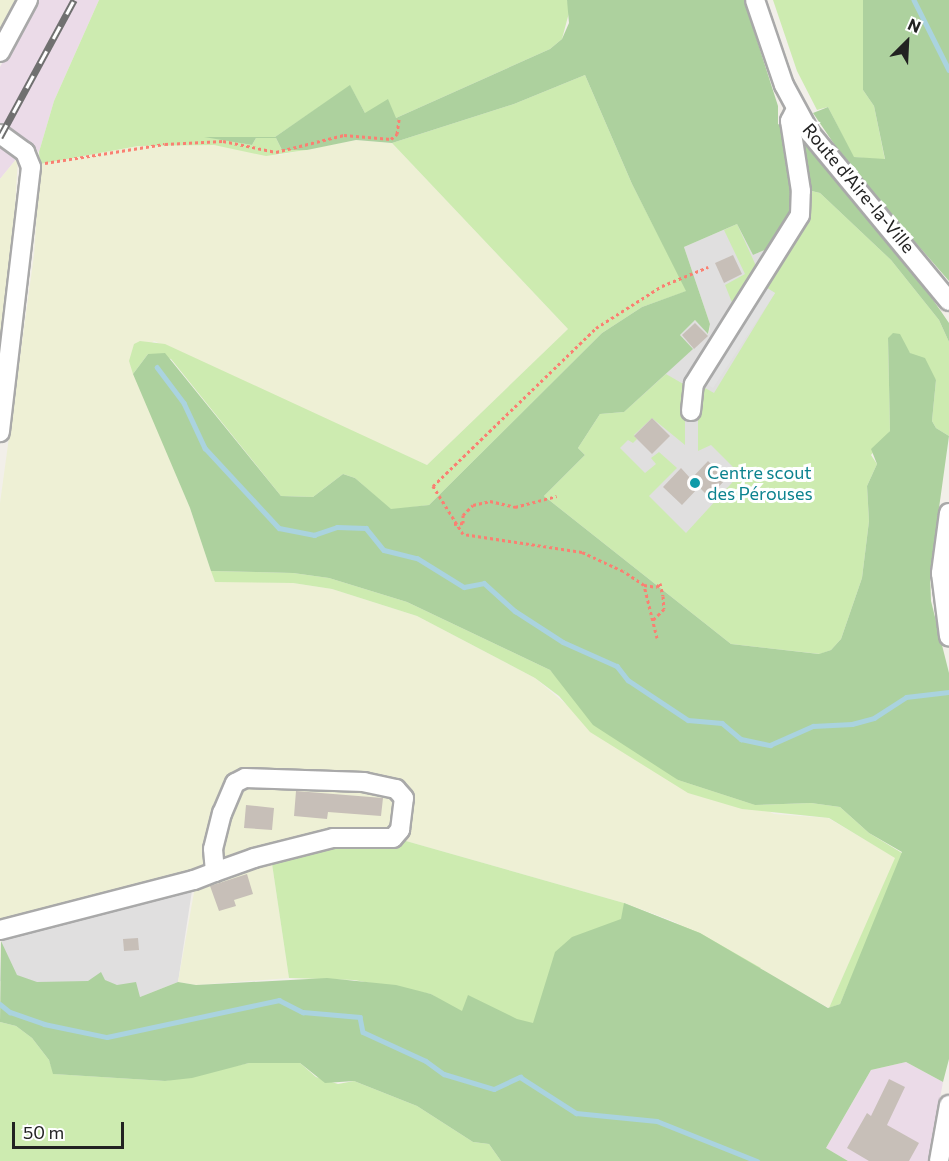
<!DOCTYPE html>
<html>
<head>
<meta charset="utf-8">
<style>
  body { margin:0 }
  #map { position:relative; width:949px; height:1161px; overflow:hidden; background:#f2efe9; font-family:Commissioner,sans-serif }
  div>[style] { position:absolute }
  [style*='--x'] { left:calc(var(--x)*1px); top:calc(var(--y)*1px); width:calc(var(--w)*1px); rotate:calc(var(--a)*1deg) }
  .residential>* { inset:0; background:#e0dfdf }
  .industrial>* { inset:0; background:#ebdbe8 }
  .farmland>* { inset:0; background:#eef0d5 }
  .grass>* { inset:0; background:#cdebb0 }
  .forest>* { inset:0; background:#add19e }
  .parking>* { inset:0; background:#e2e2e2 }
  .stream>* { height:4.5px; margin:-2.25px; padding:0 2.25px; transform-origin:2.25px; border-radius:2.25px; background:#aad3df }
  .building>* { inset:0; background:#c7bfb8 }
  .path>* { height:3px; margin-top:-1.5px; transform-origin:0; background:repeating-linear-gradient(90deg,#fa8072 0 3px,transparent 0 6px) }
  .roads { filter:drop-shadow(2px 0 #a9a9a9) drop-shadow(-2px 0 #a9a9a9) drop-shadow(0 2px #a9a9a9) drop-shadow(0 -2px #a9a9a9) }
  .minor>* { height:18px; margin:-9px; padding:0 9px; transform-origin:9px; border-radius:9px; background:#fff }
  .rail>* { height:7px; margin-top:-3.5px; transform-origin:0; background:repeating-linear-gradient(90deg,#fff 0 14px,#707070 0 28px); box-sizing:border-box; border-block:2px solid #707070 }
  .dots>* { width:16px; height:16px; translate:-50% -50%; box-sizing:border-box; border:3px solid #fff; border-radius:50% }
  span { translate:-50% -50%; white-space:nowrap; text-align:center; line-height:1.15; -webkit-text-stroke:6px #fff; paint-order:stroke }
  .street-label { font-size:18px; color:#222 }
  .culture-label { font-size:18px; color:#0d838f }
  .left { translate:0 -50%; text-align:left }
  .north { position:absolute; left:877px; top:12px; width:60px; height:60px; -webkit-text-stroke:4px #fff; paint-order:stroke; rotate:24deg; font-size:16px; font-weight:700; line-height:24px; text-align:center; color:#222 }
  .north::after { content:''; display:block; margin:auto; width:21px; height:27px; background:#222; clip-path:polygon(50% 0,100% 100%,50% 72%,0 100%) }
  .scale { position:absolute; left:12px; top:1122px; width:112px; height:27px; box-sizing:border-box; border:3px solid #222; border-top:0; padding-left:8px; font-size:18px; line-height:21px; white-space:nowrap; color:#222; -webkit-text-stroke:4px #fff; paint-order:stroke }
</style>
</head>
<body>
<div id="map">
  <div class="residential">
    <div style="clip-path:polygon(820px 193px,749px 428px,734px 575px,585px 455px,624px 412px,692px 349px,680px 335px,695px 320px,709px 334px,710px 324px,684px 247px,737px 224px,753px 255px,767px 249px)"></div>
    <div style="clip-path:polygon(193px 884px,178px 982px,110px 1009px,0 981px,2px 933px)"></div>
  </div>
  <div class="industrial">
    <div style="clip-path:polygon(36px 0,99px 0,54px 101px,39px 152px,0 126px,0 67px)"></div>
    <div style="clip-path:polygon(0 140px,18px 157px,0 179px)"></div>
    <div style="clip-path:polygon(906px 1062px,943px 1082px,928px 1161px,848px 1161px,826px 1148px,871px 1070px)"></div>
  </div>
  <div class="farmland">
    <div style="clip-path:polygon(0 0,19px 0,0 34px)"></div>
    <div style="clip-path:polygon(356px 140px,392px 143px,568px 329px,427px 465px,154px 341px,129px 361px,190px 508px,215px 581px,293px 583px,332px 589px,417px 616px,535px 678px,575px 712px,774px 814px,828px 818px,896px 858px,829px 1008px,673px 921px,624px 903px,406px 841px,271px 857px,289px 978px,196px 985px,178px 982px,198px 870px,137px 883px,0 924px,0 503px,34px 255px,40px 164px,138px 146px,214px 145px,279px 155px)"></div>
    <div style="clip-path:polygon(18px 157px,12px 258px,0 353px,0 179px)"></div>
  </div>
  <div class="grass">
    <div style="clip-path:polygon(99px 0,567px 0,570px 9px,562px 39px,550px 49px,396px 118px,365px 113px,350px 86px,275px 137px,212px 137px,252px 145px,256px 138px,276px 138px,282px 150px,306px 150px,266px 156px,214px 145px,138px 146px,40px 164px,39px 152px,54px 101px)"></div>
    <div style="clip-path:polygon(773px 0,863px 0,863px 90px,874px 106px,885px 160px,853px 157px,828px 107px,817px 110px,797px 71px)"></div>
    <div style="clip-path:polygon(585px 75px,632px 184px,687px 291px,642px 307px,602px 333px,429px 505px,391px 510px,355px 478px,343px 474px,313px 497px,281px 496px,171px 359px,148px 354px,133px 374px,129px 361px,134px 344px,140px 341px,165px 344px,427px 465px,568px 329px,392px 143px,514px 104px)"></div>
    <div style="clip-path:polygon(807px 190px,820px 193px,891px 260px,939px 320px,949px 342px,949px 436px,936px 428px,932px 421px,936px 380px,910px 353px,888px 338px,890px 431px,871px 455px,877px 464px,867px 486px,869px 521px,862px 578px,841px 639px,831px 650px,820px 654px,731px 644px,544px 496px,585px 455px,578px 448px,600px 414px,624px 412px,666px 374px,685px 385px,685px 445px,652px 418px,634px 435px,637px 439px,633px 443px,628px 440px,620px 448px,645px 473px,656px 464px,651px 458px,659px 452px,677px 468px,649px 496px,686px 533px,740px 474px,711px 445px,698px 451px,698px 384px,714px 393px,775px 293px,764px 286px)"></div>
    <div style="clip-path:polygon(737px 224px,757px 268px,735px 310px,725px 285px,745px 274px,724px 230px)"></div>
    <div style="clip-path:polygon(211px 571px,293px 573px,329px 578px,407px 602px,550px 670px,574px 698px,678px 780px,755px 805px,811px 803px,840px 807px,869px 833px,902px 853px,903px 858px,840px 1004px,829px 1008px,895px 858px,829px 818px,742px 809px,688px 793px,590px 732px,559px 696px,535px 678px,417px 616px,332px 589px,293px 583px,215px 582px)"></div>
    <div style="clip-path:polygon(406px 841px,624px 903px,700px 933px,761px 968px,574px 1088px,431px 994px,354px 980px,289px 978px,271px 857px,336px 842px)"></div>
    <div style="clip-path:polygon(0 1022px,16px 1026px,32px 1038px,49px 1060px,54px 1074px,165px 1081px,249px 1063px,300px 1063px,316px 1077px,338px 1084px,354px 1081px,417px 1106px,473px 1142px,489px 1144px,501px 1161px,0 1161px)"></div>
  </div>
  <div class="forest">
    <div style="clip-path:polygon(567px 0,744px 0,778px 106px,778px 124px,797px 134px,918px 278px,949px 323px,949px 342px,939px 320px,891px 260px,820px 193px,795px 187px,793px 212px,783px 232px,767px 249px,753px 255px,737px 224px,684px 247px,710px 324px,708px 334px,695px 320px,680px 335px,693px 349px,624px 412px,600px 414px,578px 448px,585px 455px,544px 496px,731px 644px,819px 654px,831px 650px,841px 639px,862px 578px,869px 521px,867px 486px,877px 464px,871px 449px,890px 431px,888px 338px,893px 333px,900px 334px,910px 353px,925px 358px,936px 380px,932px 421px,936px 428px,949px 436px,930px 573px,931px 601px,949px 673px,949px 1059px,943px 1082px,906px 1062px,871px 1070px,826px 1148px,848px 1161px,501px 1161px,489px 1144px,473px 1142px,417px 1106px,354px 1081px,325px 1083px,300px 1063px,249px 1063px,192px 1078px,165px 1081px,53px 1074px,49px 1060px,32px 1038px,16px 1026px,0 1022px,1px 941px,17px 975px,37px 982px,88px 981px,101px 972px,105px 980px,117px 985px,136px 982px,140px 997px,178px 982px,196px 985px,327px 978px,396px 985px,431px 994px,462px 1011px,468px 995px,517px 1019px,533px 1023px,555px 952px,572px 937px,621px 919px,624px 903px,700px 933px,828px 1008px,840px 1004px,902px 852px,869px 833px,840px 807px,811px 803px,755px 805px,678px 780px,593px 725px,550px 670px,407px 602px,329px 578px,293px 573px,211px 571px,190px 508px,133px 374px,148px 354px,165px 353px,281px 496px,313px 497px,343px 474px,355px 478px,391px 509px,429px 505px,602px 333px,642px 307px,686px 291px,632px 184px,585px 75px,514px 104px,392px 143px,356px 140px,307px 150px,282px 150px,276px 138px,256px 138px,252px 145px,204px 137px,275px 137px,350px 85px,365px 113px,388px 99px,396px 118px,550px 49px,562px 39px,569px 23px)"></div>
    <div style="clip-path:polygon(863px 0,949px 0,949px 281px,849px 166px,813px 113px,828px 107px,854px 157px,885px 159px,874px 106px,863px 90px)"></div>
  </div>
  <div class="parking">
    <div style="clip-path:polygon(759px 283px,775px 293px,713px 388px,698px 378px)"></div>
  </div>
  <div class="stream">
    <div style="--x:914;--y:0;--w:78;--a:63.4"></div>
    <div style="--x:157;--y:367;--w:45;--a:53.1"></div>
    <div style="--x:184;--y:403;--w:50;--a:65"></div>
    <div style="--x:205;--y:448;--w:109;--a:47.2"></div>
    <div style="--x:279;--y:528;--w:36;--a:11"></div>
    <div style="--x:314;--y:535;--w:24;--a:-19"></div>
    <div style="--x:337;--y:527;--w:29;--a:2"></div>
    <div style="--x:366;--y:528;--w:28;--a:51"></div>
    <div style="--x:384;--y:550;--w:34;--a:14"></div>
    <div style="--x:417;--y:558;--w:55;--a:31.7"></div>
    <div style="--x:464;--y:587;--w:20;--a:-11"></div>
    <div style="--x:484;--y:583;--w:42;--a:42.1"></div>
    <div style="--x:515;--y:611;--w:57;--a:32.9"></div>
    <div style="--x:563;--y:642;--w:59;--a:24"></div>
    <div style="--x:617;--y:666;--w:18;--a:52"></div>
    <div style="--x:628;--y:680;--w:72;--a:33.7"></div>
    <div style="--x:688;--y:720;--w:34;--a:5"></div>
    <div style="--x:722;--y:723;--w:25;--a:40"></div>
    <div style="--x:741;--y:739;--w:30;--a:12"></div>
    <div style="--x:770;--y:745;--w:47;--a:-23.8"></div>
    <div style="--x:813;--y:726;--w:39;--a:-3"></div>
    <div style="--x:852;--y:724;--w:23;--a:-15"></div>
    <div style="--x:874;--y:718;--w:38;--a:-33"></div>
    <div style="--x:906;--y:697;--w:43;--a:-6.6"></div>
    <div style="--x:0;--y:1004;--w:13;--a:39"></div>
    <div style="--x:10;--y:1012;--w:36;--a:19"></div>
    <div style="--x:44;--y:1024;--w:64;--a:11.7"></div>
    <div style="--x:107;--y:1037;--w:176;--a:-12.1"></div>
    <div style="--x:279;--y:1000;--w:27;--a:27"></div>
    <div style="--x:303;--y:1012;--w:57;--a:5"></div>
    <div style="--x:360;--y:1017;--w:15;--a:79"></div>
    <div style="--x:363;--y:1032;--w:69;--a:24.7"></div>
    <div style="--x:426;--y:1061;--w:22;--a:36"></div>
    <div style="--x:444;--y:1074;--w:52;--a:16.7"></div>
    <div style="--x:494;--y:1089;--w:29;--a:-25"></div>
    <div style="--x:520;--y:1077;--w:67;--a:32.7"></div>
    <div style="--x:576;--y:1113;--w:81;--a:5.6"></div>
    <div style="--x:657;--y:1121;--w:108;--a:21.8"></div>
  </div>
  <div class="building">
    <div style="clip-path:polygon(733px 255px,742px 274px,724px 283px,715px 263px)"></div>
    <div style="clip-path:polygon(695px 323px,708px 336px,694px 349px,682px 335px)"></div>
    <div style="clip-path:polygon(652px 418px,670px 436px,652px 454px,634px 436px)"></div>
    <div style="clip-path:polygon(708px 461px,726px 479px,709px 497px,699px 487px,682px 505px,663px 487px,681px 468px,691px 479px)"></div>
    <div style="clip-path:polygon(296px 791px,383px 798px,381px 816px,328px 812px,327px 819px,294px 816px)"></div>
    <div style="clip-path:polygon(246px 805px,274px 808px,272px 830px,244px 828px)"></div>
    <div style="clip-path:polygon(247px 874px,253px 894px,234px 900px,236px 906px,219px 911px,210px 886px)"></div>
    <div style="clip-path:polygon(138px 938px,139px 950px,124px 951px,123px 939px)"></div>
    <div style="clip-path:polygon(889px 1079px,905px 1087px,887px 1125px,919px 1143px,909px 1161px,869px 1161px,847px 1148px,867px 1113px,871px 1116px)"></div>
  </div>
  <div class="path">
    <div style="--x:45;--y:163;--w:121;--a:-9"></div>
    <div style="--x:165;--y:144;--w:58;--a:-3"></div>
    <div style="--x:223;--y:141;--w:54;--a:11.7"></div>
    <div style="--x:276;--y:152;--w:70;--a:-14"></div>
    <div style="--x:344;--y:135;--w:47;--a:4.9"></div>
    <div style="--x:391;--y:139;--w:8;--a:-40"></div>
    <div style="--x:397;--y:134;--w:15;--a:-82"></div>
    <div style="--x:454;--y:524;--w:9;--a:-6"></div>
    <div style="--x:463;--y:523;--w:8;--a:-90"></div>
    <div style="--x:463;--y:515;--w:14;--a:-45"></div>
    <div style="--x:473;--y:505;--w:17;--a:-13"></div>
    <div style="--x:490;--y:501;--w:26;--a:13"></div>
    <div style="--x:515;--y:507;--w:43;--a:-14.7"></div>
    <div style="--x:644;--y:585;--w:13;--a:9"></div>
    <div style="--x:657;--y:587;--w:5;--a:-53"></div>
    <div style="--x:660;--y:583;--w:13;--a:77"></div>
    <div style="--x:663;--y:596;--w:13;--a:86"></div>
    <div style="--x:664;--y:609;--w:16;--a:135"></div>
    <div style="--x:657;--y:638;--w:55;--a:-103.8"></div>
    <div style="--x:644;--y:585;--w:25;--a:-146"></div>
    <div style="--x:623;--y:571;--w:45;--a:-155.1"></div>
    <div style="--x:582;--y:552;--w:120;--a:-171.4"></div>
    <div style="--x:463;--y:534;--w:57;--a:-122"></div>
    <div style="--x:433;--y:486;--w:227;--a:-44.1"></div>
    <div style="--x:596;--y:328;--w:78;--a:-32.5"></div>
    <div style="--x:662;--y:286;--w:50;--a:-22.4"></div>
  </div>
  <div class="roads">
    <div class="minor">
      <div style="--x:755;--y:0;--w:90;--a:71.2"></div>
      <div style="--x:784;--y:85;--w:55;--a:61.6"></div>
      <div style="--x:810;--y:133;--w:218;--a:50.4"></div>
      <div style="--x:0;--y:52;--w:59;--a:-61.7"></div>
      <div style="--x:0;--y:134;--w:31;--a:36"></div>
      <div style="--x:25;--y:152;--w:16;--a:68"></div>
      <div style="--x:31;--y:167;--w:267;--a:96.7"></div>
      <div style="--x:691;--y:411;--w:27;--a:-84"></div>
      <div style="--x:694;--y:384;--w:199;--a:-57.9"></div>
      <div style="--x:800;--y:215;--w:24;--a:-88"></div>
      <div style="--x:801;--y:191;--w:71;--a:-98.9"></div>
      <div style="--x:790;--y:121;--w:13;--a:-63"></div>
      <div style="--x:949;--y:513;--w:61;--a:97.6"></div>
      <div style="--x:941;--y:573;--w:64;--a:82.8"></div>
      <div style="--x:0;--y:930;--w:200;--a:-14.5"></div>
      <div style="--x:194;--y:880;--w:22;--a:-21"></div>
      <div style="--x:215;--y:872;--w:41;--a:-19.7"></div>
      <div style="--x:254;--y:858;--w:81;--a:-14.2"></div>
      <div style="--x:333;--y:838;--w:60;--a:0"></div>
      <div style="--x:393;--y:838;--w:11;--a:-49"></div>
      <div style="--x:400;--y:830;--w:32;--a:-83"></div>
      <div style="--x:404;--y:798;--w:12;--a:-132"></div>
      <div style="--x:396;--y:789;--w:33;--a:-168"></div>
      <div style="--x:364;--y:782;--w:119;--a:-178.1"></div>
      <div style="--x:245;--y:778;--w:11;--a:153"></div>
      <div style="--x:235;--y:783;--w:33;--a:113"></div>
      <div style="--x:222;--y:813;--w:37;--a:104"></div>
      <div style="--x:213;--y:849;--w:23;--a:85"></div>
      <div style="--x:939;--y:1161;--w:57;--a:-79.9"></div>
    </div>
  </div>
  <div class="rail">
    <div style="--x:0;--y:137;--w:156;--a:-61.6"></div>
  </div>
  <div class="dots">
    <div style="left:695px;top:483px;background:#0f9aa8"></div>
  </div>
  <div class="street-label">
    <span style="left:859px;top:188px;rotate:50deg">Route d'Aire-la-Ville</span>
  </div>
  <div class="culture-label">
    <span class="left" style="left:707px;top:483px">Centre scout<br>des Pérouses</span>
  </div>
  <div class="north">N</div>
  <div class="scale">50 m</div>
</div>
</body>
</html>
